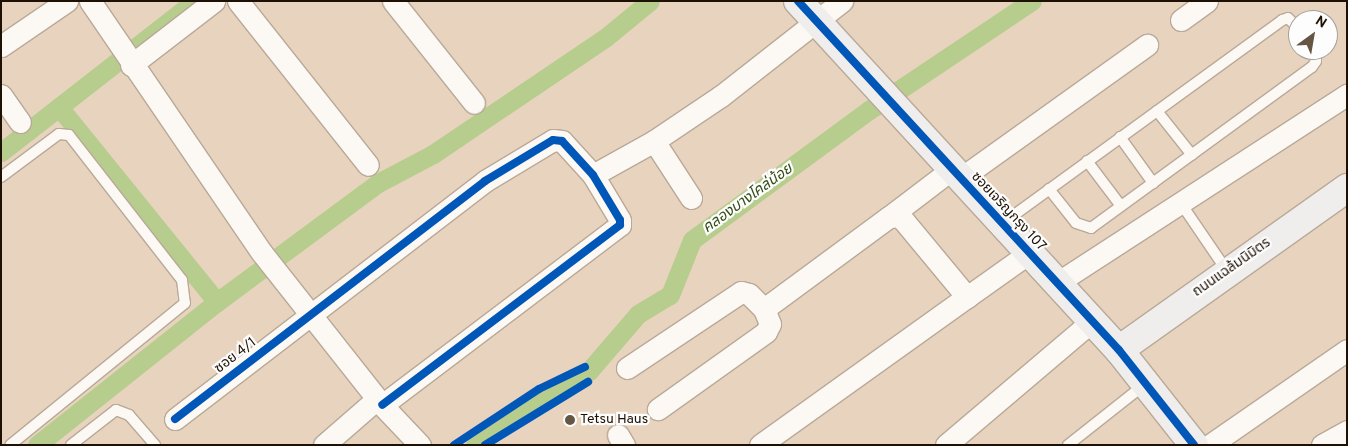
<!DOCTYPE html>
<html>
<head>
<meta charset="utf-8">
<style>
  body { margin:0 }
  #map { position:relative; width:1348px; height:446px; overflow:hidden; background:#e8d4be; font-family:Overpass,"Noto Sans Thai",sans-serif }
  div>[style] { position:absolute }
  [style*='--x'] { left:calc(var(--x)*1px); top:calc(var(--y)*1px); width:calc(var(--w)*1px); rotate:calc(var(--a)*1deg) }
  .canal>* { height:19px; margin:-9.5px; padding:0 9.5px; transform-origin:9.5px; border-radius:9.5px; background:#b7cd8e }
  .roads { filter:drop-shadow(1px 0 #b8a998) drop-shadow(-1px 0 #b8a998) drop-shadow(0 1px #b8a998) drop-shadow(0 -1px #b8a998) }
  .lane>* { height:10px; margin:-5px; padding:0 5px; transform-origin:5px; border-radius:5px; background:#fcf9f5 }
  .street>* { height:21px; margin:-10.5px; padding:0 10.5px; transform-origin:10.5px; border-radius:10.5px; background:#fcf9f5 }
  .secondary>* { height:28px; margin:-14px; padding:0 14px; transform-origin:14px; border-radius:14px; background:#f0eeed }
  .cycleway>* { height:8px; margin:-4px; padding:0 4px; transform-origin:4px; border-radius:4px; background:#0057b8 }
  .dots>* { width:14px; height:14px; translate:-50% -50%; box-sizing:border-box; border:2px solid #fdfdfd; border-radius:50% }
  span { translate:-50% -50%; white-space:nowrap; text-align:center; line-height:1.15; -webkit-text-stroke:4.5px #fdfdfd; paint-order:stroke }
  .street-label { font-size:14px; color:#1e1103 }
  .poi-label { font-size:14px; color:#1e1103 }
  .left { translate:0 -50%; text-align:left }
  .water-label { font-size:15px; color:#334c13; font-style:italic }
  .frame { position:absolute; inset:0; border:2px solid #1e1103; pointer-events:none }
  .north { position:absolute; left:1288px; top:10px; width:50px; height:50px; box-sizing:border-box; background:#fdfdfd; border:1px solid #a49f99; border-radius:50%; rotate:32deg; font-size:14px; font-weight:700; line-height:20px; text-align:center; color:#1e1103 }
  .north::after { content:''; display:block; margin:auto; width:18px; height:22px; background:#655544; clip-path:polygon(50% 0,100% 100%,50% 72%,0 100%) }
</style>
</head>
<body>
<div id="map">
  <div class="canal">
    <div style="--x:59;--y:107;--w:251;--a:51"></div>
    <div style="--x:1;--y:152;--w:246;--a:-37.9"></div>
    <div style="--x:37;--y:445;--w:230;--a:-38.5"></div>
    <div style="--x:217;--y:302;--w:200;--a:-36.5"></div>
    <div style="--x:378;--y:183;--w:62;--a:-27.8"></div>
    <div style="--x:433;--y:154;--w:207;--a:-34"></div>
    <div style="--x:605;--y:38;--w:58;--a:-39.4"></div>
    <div style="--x:475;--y:445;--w:85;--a:-34.4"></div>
    <div style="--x:545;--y:397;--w:51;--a:-30.6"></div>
    <div style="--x:589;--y:371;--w:75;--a:-49.3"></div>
    <div style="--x:638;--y:314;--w:37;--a:-31"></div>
    <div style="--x:670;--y:295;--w:59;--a:-68.2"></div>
    <div style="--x:692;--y:240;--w:220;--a:-36.3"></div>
    <div style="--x:869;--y:110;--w:196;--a:-33.8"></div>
  </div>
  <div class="roads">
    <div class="lane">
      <div style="--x:1157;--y:111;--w:56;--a:51.5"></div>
      <div style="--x:1120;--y:137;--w:57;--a:54.3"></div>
      <div style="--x:1087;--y:161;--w:56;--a:52.9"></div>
      <div style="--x:1;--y:177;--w:72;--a:-36.6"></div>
      <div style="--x:59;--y:134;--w:10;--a:6"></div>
      <div style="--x:69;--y:135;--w:184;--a:52.1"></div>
      <div style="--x:182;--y:280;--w:23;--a:83"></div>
      <div style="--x:185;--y:303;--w:225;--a:140.9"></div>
      <div style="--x:1049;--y:189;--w:43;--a:51.5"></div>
      <div style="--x:1076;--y:223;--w:16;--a:18"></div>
      <div style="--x:1091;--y:228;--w:273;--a:-36.1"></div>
      <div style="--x:1312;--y:67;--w:7;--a:-56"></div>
      <div style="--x:1316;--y:61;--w:11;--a:-90"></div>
      <div style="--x:1180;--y:202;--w:83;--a:55.7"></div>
      <div style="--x:1003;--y:223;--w:345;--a:-36"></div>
      <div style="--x:1282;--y:20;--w:6;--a:-18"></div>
      <div style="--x:1288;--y:18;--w:14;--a:45"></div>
      <div style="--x:71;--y:445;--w:57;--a:-37.9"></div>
      <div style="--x:116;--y:410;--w:14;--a:21"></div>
      <div style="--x:129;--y:415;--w:40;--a:49"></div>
      <div style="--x:1068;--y:445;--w:97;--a:-38.3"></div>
    </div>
    <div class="street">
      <div style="--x:90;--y:1;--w:305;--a:55.7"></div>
      <div style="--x:262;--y:253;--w:194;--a:51.7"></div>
      <div style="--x:382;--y:405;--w:55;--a:46.5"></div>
      <div style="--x:238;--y:1;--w:209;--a:51.6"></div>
      <div style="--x:393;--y:1;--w:130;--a:51.5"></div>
      <div style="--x:1181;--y:20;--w:32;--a:-36"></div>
      <div style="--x:1;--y:46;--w:80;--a:-34.3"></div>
      <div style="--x:131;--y:65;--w:105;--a:-37.6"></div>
      <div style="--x:1;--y:95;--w:33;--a:55"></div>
      <div style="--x:654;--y:141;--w:68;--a:57"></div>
      <div style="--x:593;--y:175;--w:70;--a:-29.1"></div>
      <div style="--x:654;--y:141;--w:81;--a:-33.9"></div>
      <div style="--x:721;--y:96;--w:154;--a:-38.1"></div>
      <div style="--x:961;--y:178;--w:229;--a:-35.6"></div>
      <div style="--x:889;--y:217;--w:79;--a:-37.3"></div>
      <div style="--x:1057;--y:283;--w:346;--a:-33"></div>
      <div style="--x:764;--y:309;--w:155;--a:-36.4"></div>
      <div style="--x:889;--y:217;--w:10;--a:-6"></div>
      <div style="--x:899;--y:216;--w:7;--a:45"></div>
      <div style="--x:904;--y:221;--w:99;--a:50.3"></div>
      <div style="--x:967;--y:297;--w:76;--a:-35.4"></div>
      <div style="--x:627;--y:368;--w:137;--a:-33.7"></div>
      <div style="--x:741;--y:292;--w:8;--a:14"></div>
      <div style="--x:749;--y:294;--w:21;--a:45"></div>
      <div style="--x:764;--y:309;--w:16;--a:68"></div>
      <div style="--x:770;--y:324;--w:9;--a:117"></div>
      <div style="--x:766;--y:332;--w:133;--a:144.5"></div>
      <div style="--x:175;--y:419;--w:391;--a:-37.5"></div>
      <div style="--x:485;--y:181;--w:79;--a:-31.1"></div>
      <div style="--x:553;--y:140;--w:9;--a:6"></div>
      <div style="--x:562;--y:141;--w:46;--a:47.6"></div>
      <div style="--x:593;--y:175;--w:52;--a:59"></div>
      <div style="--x:620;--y:220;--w:5;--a:90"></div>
      <div style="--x:620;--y:225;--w:298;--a:142.9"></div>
      <div style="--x:618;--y:435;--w:12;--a:59"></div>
      <div style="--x:324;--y:445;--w:70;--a:-41"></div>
      <div style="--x:760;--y:445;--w:254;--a:-35.6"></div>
      <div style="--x:946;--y:445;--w:192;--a:-40.3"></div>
      <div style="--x:1210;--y:445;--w:167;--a:-34.7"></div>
      <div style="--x:1322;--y:445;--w:29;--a:-29"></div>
    </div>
    <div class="secondary">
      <div style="--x:798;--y:1;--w:474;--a:47.4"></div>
      <div style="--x:1119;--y:350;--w:121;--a:51.7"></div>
      <div style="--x:1119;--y:350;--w:280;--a:-35.4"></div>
    </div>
  </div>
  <div class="cycleway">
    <div style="--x:798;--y:1;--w:474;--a:47.4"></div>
    <div style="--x:1119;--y:350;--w:121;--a:51.7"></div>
    <div style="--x:175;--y:419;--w:391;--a:-37.5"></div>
    <div style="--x:485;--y:181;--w:79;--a:-31.1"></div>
    <div style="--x:553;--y:140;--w:9;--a:6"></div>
    <div style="--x:562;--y:141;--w:46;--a:47.6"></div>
    <div style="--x:593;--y:175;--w:52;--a:59"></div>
    <div style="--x:620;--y:220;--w:5;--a:90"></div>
    <div style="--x:620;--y:225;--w:298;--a:142.9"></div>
    <div style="--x:454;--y:445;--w:102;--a:-33.4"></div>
    <div style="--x:539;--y:389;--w:51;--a:-25.6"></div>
    <div style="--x:485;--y:445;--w:121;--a:-31.5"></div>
  </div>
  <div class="dots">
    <div style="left:570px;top:420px;background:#655544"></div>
  </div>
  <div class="street-label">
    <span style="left:1008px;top:212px;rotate:47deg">ซอยเจริญกรุง 107</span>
    <span style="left:1232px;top:268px;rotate:-35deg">ถนนแฉล้มนิมิตร</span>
    <span style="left:236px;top:356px;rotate:-38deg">ซอย 4/1</span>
  </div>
  <div class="poi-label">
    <span class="left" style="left:580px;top:420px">Tetsu Haus</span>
  </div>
  <div class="water-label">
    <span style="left:748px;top:199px;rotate:-36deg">คลองบางโคล่น้อย</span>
  </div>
  <div class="frame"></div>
  <div class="north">N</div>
</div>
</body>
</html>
